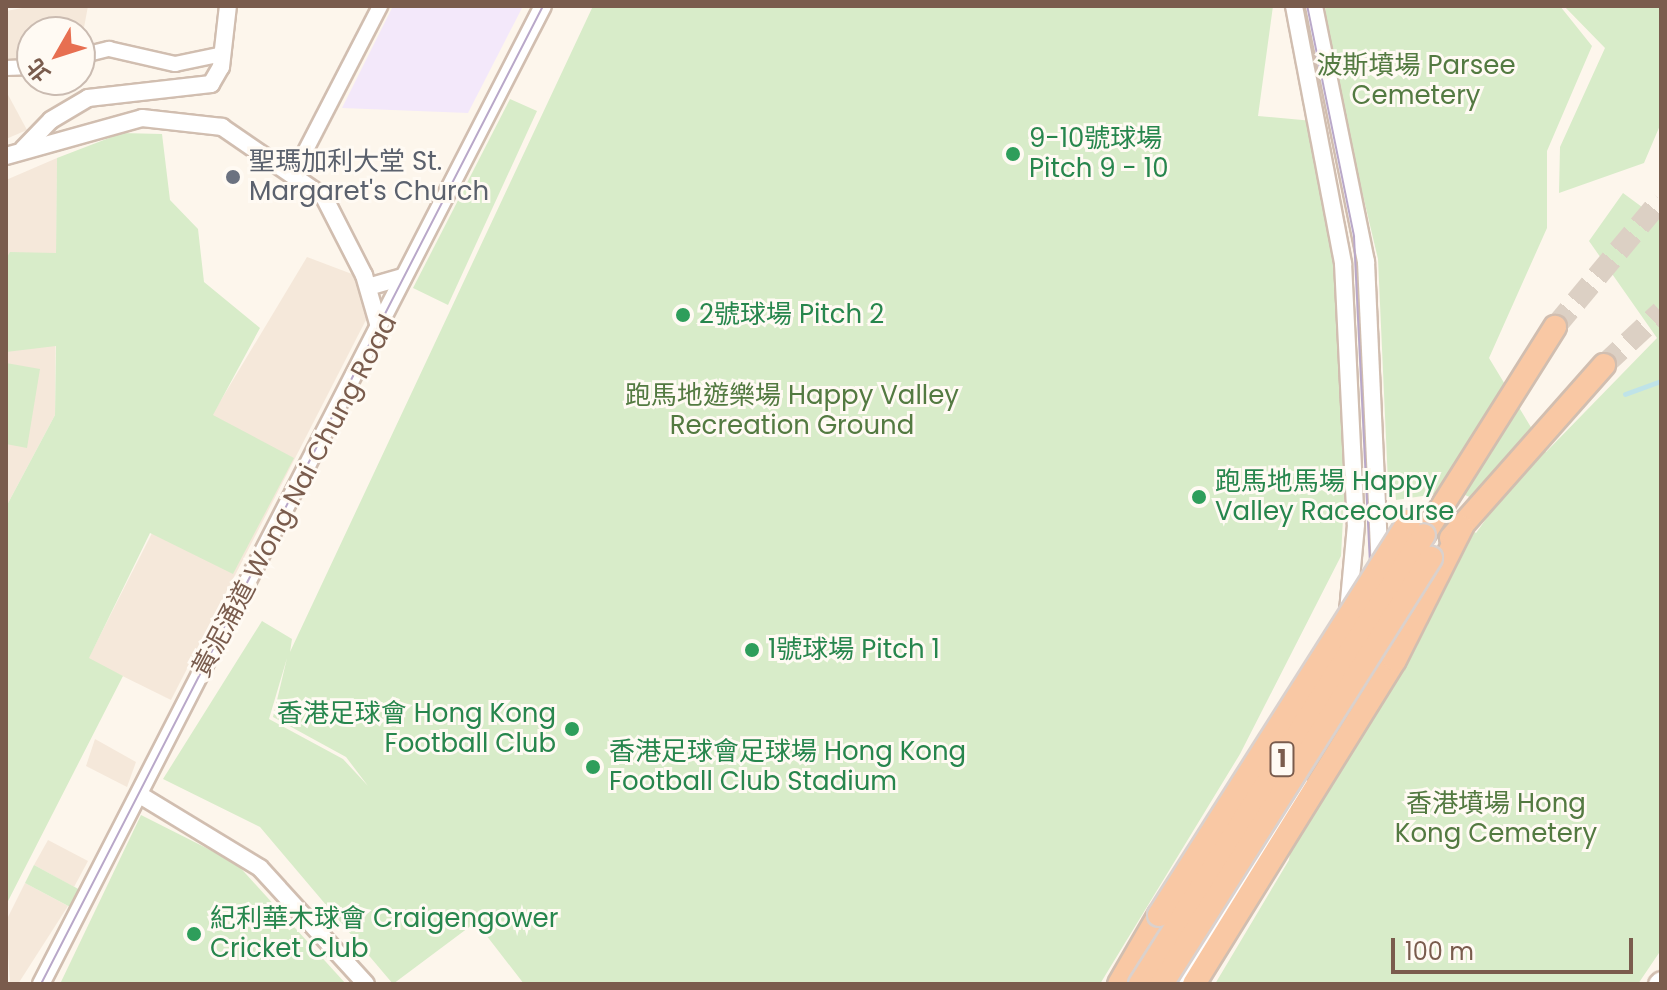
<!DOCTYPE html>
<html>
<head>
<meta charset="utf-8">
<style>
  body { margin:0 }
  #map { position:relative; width:1667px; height:990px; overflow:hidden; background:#fdf6ec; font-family:Poppins,"Noto Sans TC",sans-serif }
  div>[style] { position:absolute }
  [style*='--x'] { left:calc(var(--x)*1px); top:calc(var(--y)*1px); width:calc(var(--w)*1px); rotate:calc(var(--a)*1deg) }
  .residential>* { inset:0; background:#f5e8da }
  .education>* { inset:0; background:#f3e8fa }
  .green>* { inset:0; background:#d8ecc9 }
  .stream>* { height:5px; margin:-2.5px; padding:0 2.5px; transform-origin:2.5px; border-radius:2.5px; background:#bfe3e8 }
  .trunk-tunnel>* { height:22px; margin-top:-11px; transform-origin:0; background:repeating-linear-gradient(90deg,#dcd0c4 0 22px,transparent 0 33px) }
  .roads { filter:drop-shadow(2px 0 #d1beb0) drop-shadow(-2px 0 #d1beb0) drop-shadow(0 2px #d1beb0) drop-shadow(0 -2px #d1beb0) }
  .minor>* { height:14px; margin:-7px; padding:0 7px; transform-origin:7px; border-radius:7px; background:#fff }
  .tertiary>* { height:16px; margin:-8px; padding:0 8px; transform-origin:8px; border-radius:8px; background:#fff }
  .secondary>* { height:18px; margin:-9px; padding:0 9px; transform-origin:9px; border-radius:9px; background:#fff }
  .trunk>* { height:22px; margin:-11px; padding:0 11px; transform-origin:11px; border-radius:11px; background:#f9c8a4 }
  .tram>* { height:2px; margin:-1px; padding:0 1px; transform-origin:1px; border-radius:1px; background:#b9a8c9 }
  .bridges { filter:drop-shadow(2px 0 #dad1cd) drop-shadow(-2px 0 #dad1cd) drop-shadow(0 2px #dad1cd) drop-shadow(0 -2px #dad1cd) }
  .trunk-bridge>* { height:22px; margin:-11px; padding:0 11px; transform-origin:11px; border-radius:11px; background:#f9c8a4 }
  .dots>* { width:22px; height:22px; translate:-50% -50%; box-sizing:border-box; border:4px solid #fffaf3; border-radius:50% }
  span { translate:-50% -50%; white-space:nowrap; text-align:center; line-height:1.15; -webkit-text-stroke:6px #fffaf3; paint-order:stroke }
  .shield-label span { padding:2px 6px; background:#fffaf3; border:2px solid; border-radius:6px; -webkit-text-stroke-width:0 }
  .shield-label { font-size:24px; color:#7a5c4d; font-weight:700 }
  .park-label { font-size:26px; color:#537a41 }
  .leisure-label { font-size:26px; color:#27864d }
  .left { translate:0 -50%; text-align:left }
  .right { translate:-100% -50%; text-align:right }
  .worship-label { font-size:26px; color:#5b616d }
  .street-label { font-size:26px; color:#7a5c4d }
  .frame { position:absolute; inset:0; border:8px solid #7a5c4d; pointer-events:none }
  .north { position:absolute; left:16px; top:16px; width:80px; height:80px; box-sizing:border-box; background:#fffaf3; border:2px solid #cabbb1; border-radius:50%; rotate:231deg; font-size:22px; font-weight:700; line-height:32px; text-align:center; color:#7a5c4d }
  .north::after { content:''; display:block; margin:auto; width:28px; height:36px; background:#e76f51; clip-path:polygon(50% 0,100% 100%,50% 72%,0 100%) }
  .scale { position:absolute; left:1391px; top:938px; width:242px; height:36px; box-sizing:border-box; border:4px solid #7a5c4d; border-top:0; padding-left:10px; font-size:24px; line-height:28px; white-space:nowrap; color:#7a5c4d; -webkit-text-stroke:6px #fffaf3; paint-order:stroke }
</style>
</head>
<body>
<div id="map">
  <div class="residential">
    <div style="clip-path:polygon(33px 6px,88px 6px,80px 49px,80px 32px,32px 32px,32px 57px,6px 60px,6px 11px)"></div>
    <div style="clip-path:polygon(6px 91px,27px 130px,6px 139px)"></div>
    <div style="clip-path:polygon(57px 158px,55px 415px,6px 507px,6px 180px)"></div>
    <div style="clip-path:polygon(307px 257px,352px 274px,369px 314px,171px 700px,88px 659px,212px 415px)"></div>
    <div style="clip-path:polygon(95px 739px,136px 762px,127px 787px,86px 766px)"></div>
    <div style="clip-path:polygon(48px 840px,88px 861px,74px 887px,34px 865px)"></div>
    <div style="clip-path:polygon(25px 883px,68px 906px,18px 984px,10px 984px,6px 921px)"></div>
  </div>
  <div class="education">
    <div style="clip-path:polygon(393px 6px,523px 6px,468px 113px,342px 108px)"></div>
  </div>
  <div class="green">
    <div style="clip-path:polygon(evenodd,593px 6px,1273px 6px,1258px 116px,1313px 121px,1334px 253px,1345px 481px,1341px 556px,1240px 754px,1100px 984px,524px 984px,476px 922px,393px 984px,260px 827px,163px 779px,262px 621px,292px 639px,290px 652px,593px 6px,287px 658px,273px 717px,346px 757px,368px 786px,343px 759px,269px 719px,287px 658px)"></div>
    <div style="clip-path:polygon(1325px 6px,1560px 6px,1592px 46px,1547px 151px,1547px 228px,1489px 358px,1546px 452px,1657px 338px,1589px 241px,1623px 193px,1661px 221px,1661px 950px,1638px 984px,1215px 984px,1289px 860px,1292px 838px,1444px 587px,1470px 529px,1476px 533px,1494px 508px,1456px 491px,1396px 500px,1395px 483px,1388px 483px,1378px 259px,1331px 60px)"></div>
    <div style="clip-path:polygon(1564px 6px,1661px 8px,1661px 123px,1644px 163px,1559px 193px,1560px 147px,1605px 48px)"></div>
    <div style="clip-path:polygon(510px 99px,537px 111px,448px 305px,413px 288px)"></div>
    <div style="clip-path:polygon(122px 133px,162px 134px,170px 200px,198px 229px,204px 282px,260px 328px,213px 415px,294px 458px,233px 574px,150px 533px,89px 658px,123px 676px,6px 905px,6px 507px,55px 415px,56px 346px,6px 352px,6px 259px,10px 252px,56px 253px,57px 158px)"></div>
    <div style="clip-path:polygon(6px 363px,40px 369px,27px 448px,6px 444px)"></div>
    <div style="clip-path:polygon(141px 815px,236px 863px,346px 984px,60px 984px)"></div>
    <div style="clip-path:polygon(34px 865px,82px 891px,72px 908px,25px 883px)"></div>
  </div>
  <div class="stream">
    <div style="--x:1625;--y:394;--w:38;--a:-20"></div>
  </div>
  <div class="trunk-tunnel">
    <div style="--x:1555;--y:327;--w:165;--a:-50.2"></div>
    <div style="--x:1604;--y:365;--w:78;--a:-42.9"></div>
  </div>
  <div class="roads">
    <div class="minor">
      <div style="--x:80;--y:56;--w:30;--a:-14"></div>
      <div style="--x:109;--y:49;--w:68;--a:12.8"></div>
      <div style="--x:175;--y:64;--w:49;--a:-11.8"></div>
      <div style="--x:6;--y:68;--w:26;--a:-2"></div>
      <div style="--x:295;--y:171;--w:186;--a:-62.7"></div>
    </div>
    <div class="tertiary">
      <div style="--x:1294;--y:6;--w:262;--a:79.2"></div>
      <div style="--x:1343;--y:263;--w:262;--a:87.2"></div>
      <div style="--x:1356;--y:525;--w:87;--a:95.3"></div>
      <div style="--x:1314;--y:6;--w:261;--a:78.5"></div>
      <div style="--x:1366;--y:262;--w:307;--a:87.4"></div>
      <div style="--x:23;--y:149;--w:40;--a:-46"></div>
      <div style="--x:51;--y:120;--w:43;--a:-30.7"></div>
      <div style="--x:88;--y:98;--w:124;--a:-6.5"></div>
      <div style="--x:211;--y:84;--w:20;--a:-60"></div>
      <div style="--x:221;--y:67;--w:61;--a:-83.5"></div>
      <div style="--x:6;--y:156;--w:141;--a:-15.6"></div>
      <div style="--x:142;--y:118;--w:81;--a:6.4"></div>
      <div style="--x:222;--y:127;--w:124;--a:34.5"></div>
      <div style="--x:324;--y:197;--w:88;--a:62.9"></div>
      <div style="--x:364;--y:275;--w:54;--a:73.9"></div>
      <div style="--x:368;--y:287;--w:37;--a:-16"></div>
      <div style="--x:140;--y:795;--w:140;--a:31.3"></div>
      <div style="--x:260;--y:868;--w:157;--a:47.6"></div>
      <div style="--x:41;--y:984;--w:1099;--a:-62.83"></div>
      <div style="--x:1177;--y:984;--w:234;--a:-58.1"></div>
    </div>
    <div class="secondary">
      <div style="--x:1658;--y:984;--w:4;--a:-45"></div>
    </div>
    <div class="trunk">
      <div style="--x:1424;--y:535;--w:246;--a:-57.8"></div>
      <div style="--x:1451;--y:538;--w:231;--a:-48.5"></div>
      <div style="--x:1119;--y:984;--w:80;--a:-59.9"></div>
      <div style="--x:1194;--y:984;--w:381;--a:-58.2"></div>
      <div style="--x:1395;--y:660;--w:149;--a:-63.3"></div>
    </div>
  </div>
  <div class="tram">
    <div style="--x:41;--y:984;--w:1099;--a:-62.83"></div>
    <div style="--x:1165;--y:984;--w:355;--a:-57.9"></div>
    <div style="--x:1354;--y:683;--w:61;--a:-71.9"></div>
    <div style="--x:1373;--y:625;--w:389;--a:-92.8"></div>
    <div style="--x:1354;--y:236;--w:235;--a:-101.5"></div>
  </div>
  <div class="bridges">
    <div class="trunk-bridge">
      <div style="--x:1159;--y:915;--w:467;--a:-57.6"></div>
      <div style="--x:1140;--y:984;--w:531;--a:-57.69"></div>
      <div style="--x:1162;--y:984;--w:504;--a:-57.73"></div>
    </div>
  </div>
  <div class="dots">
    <div style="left:1013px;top:154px;background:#2e9e5b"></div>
    <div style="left:233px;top:177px;background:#6b7280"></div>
    <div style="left:683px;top:315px;background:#2e9e5b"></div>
    <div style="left:1199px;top:497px;background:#2e9e5b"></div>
    <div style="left:752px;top:650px;background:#2e9e5b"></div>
    <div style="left:572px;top:729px;background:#2e9e5b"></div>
    <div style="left:593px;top:767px;background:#2e9e5b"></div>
    <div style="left:194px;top:934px;background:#2e9e5b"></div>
  </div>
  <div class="shield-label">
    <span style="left:1282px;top:759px">1</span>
  </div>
  <div class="park-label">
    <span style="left:1416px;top:81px">波斯墳場 Parsee<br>Cemetery</span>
    <span style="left:792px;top:411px">跑馬地遊樂場 Happy Valley<br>Recreation Ground</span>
    <span style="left:1496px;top:819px">香港墳場 Hong<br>Kong Cemetery</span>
  </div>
  <div class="leisure-label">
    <span class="left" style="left:1029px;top:154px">9-10號球場<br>Pitch 9 - 10</span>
    <span class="left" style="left:699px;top:315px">2號球場 Pitch 2</span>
    <span class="left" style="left:1215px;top:497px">跑馬地馬場 Happy<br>Valley Racecourse</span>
    <span class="left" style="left:768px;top:650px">1號球場 Pitch 1</span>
    <span class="right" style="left:556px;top:729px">香港足球會 Hong Kong<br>Football Club</span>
    <span class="left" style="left:609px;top:767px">香港足球會足球場 Hong Kong<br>Football Club Stadium</span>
    <span class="left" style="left:210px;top:934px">紀利華木球會 Craigengower<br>Cricket Club</span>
  </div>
  <div class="worship-label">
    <span class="left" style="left:249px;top:177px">聖瑪加利大堂 St.<br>Margaret's Church</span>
  </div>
  <div class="street-label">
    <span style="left:295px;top:496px;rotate:-62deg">黃泥涌道 Wong Nai Chung Road</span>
  </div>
  <div class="frame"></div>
  <div class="north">北</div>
  <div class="scale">100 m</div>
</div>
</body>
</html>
